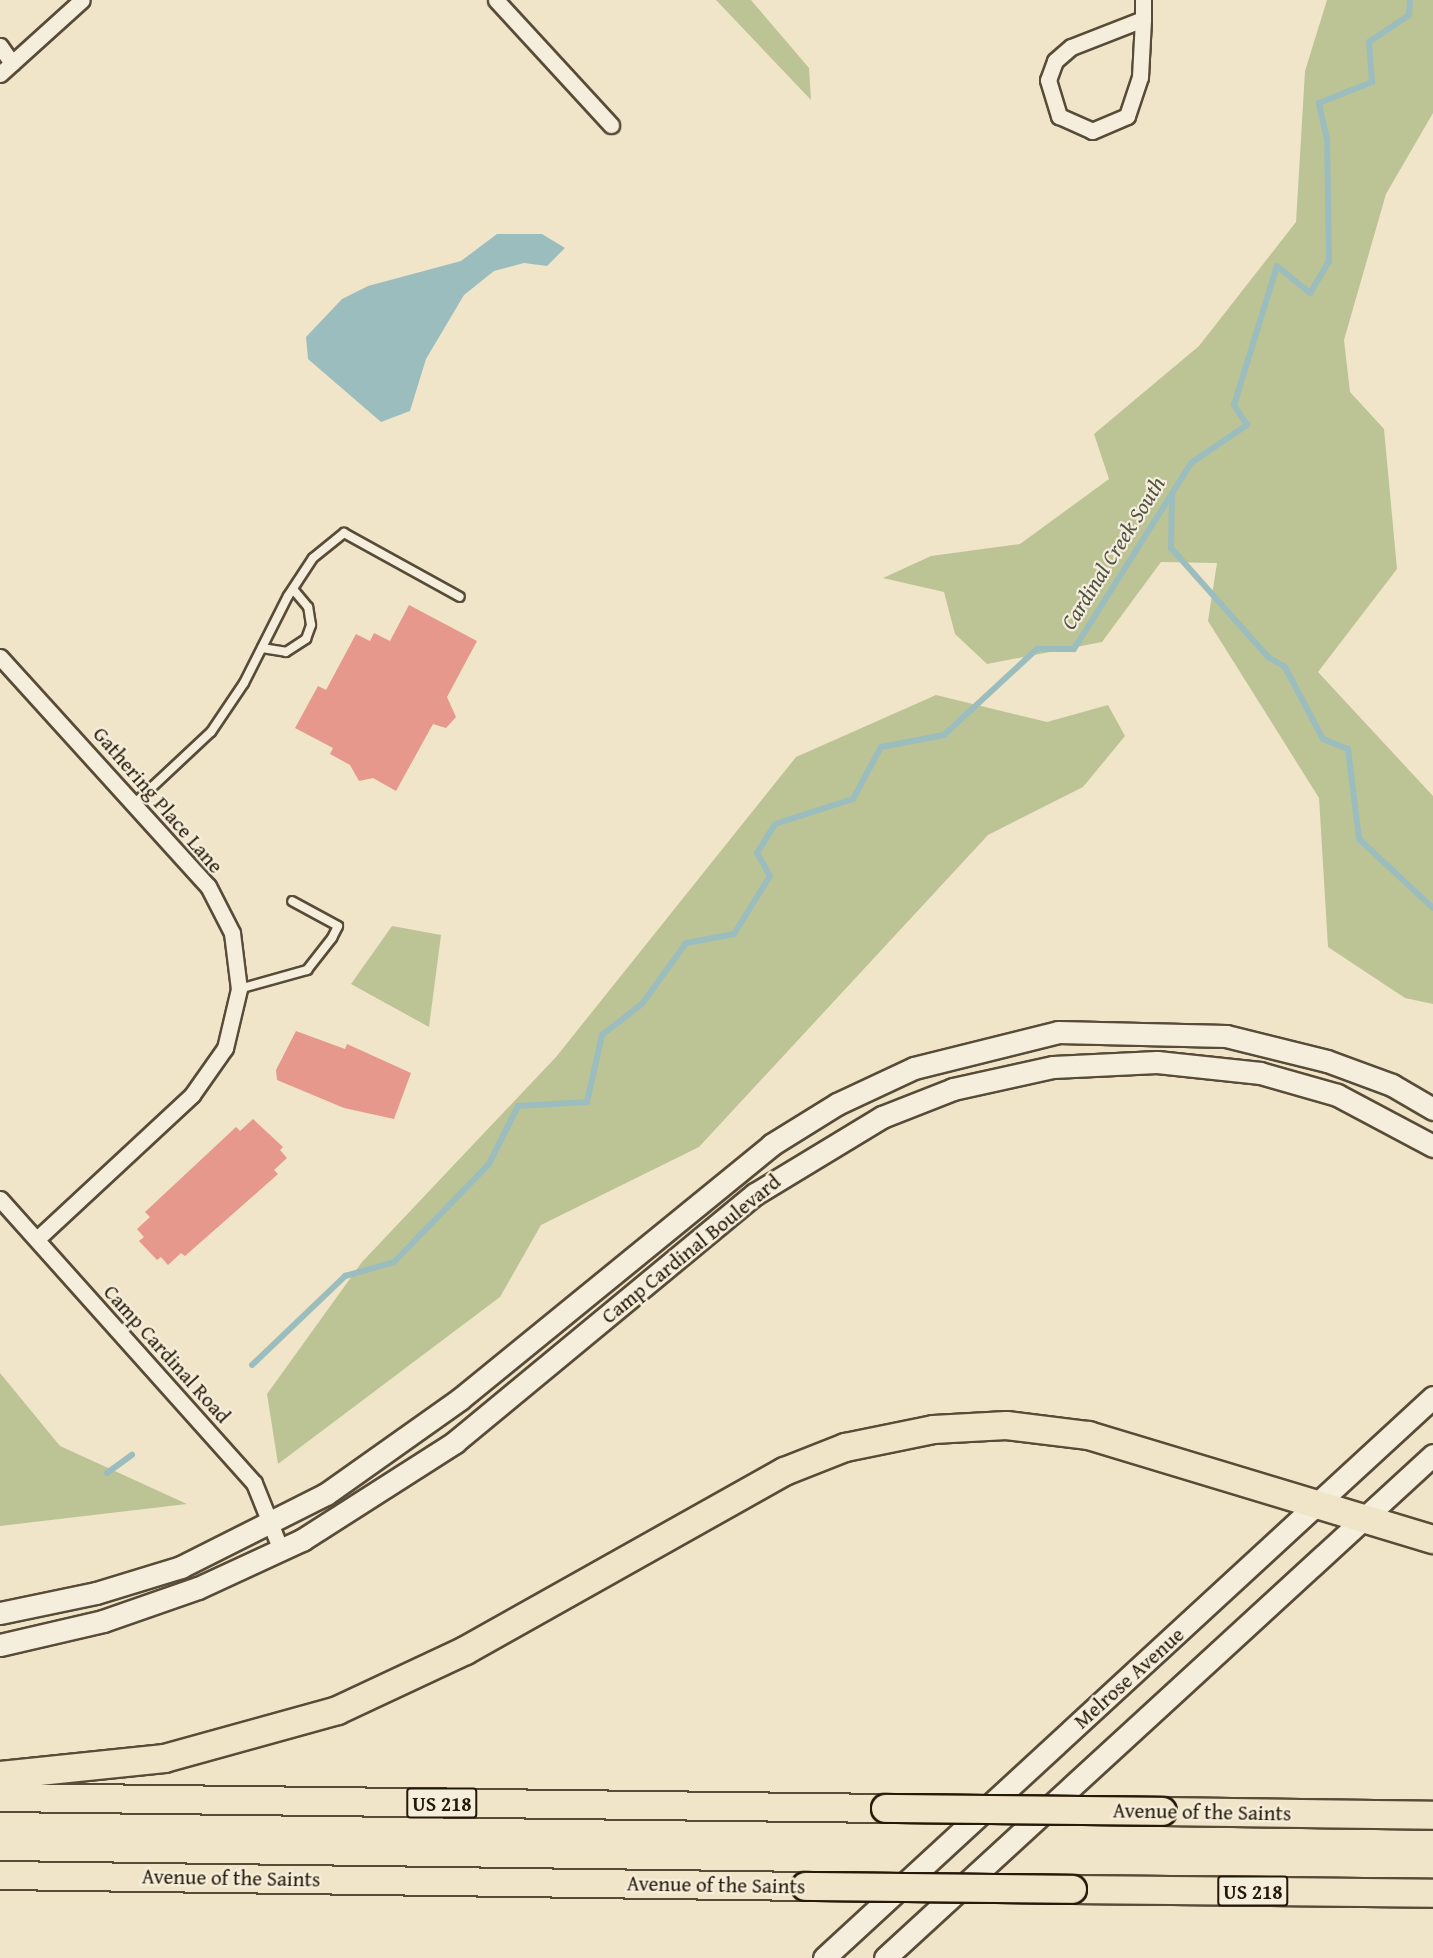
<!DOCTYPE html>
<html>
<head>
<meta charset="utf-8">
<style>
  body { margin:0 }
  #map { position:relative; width:1433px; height:1958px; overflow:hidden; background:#f1e5c9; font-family:"Gentium Book Plus",serif }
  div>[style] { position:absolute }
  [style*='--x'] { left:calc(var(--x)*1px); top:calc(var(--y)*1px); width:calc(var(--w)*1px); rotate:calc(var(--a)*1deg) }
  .green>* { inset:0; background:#bcc495 }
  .water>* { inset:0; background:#9cbdbd }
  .stream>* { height:6px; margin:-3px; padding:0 3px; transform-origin:3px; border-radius:3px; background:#9cbdbd }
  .building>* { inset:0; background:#e6988c }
  .roads { filter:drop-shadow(2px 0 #584c38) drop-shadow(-2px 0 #584c38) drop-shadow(0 2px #584c38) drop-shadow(0 -2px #584c38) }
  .lane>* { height:8px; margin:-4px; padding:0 4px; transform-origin:4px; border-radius:4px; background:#f6eedc }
  .street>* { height:15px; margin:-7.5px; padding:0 7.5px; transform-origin:7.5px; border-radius:7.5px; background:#f6eedc }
  .secondary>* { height:21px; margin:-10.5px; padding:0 10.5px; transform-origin:10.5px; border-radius:10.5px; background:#f6eedc }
  .highway>* { height:27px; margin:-13.5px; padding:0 13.5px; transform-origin:13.5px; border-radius:13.5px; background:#f1e5c9 }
  .bridges { filter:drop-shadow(2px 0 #251907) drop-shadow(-2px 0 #251907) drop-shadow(0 2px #251907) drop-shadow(0 -2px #251907) }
  .highway-bridge>* { height:27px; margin:-13.5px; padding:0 13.5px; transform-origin:13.5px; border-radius:13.5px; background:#f1e5c9 }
  span { translate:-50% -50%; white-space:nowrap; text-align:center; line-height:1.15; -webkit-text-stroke:4.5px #f6eedc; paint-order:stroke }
  .shield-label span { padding:2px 4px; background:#f6eedc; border:2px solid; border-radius:4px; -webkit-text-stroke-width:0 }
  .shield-label { font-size:20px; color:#251907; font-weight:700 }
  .street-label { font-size:21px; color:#251907 }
  .water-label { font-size:22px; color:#4f5247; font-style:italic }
</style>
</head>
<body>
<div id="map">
  <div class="green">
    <div style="clip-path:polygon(716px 0,751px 0,809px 68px,811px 100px)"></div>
    <div style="clip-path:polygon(1327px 0,1433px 0,1433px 113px,1386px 194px,1344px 340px,1350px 392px,1384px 429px,1397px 569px,1318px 672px,1433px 796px,1433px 1004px,1405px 998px,1328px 947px,1319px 798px,1208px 621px,1217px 563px,1161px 562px,1102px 642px,987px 664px,955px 634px,944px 592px,883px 578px,931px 556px,1020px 544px,1109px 479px,1094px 434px,1199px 346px,1296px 222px,1305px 71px)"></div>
    <div style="clip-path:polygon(936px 695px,1047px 722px,1108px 705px,1125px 736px,1083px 787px,988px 835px,699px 1147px,541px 1225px,500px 1297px,278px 1464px,267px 1394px,362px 1262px,556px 1057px,796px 757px)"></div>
    <div style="clip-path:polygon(392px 926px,441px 935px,429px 1027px,351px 984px)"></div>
    <div style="clip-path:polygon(0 1373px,60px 1446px,187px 1504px,0 1526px)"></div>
  </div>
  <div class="water">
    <div style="clip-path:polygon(497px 234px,542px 234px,565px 248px,547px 266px,524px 263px,494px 271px,464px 295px,426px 359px,410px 411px,381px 422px,308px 359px,306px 337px,342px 299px,368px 286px,461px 261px)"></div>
  </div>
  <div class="stream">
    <div style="--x:1172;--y:496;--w:52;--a:91.1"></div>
    <div style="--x:1171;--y:548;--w:146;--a:48.3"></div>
    <div style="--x:1268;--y:657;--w:20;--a:30"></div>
    <div style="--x:1285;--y:667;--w:81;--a:62.2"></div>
    <div style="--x:1323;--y:739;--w:27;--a:22"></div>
    <div style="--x:1348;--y:749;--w:91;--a:83"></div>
    <div style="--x:1359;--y:839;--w:101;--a:43"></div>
    <div style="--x:252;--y:1365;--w:129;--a:-43.7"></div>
    <div style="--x:345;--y:1276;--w:51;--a:-15.9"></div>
    <div style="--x:394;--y:1262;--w:136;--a:-45.9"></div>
    <div style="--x:489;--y:1164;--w:65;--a:-63.4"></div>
    <div style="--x:518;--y:1106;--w:69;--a:-3.3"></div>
    <div style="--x:587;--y:1102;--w:69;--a:-77.4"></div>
    <div style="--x:602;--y:1035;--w:51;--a:-37.8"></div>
    <div style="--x:642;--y:1004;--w:75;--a:-54.2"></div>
    <div style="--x:686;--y:943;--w:49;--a:-10.6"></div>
    <div style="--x:734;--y:934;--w:68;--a:-58.2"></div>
    <div style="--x:770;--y:876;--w:26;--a:-119"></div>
    <div style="--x:757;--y:853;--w:34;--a:-58"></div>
    <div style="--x:775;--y:824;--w:82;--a:-17.8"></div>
    <div style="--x:853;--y:799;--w:59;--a:-61.7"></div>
    <div style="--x:881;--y:747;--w:64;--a:-10.8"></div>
    <div style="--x:944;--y:735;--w:127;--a:-42.8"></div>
    <div style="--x:1037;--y:649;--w:37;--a:0"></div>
    <div style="--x:1074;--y:649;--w:220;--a:-57.8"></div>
    <div style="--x:1191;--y:463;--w:68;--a:-34.2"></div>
    <div style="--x:1247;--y:425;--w:24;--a:-123"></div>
    <div style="--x:1234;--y:405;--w:145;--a:-72.8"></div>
    <div style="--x:1277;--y:266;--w:43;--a:39.3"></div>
    <div style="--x:1310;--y:293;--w:37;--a:-59"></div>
    <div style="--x:1329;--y:261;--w:122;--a:-90.9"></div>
    <div style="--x:1327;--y:139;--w:37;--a:-103"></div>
    <div style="--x:1319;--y:103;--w:57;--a:-21.6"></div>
    <div style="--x:1372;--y:82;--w:40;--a:-94.3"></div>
    <div style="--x:1369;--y:42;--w:48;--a:-34"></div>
    <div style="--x:1409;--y:15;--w:15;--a:-86"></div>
    <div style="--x:107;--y:1473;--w:31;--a:-36"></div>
  </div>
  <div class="building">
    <div style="clip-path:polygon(409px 605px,477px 641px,447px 697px,456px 717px,446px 728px,433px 724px,396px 791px,373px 778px,359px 781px,350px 765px,330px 754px,333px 748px,295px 728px,318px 686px,326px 690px,356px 634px,370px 641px,374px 633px,390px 641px)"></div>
    <div style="clip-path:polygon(296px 1031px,345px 1049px,347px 1044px,411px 1073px,394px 1119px,344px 1108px,277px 1080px,276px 1070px)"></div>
    <div style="clip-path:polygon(253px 1119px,283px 1147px,280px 1150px,287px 1158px,274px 1170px,278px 1174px,185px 1256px,181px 1253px,168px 1265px,161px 1257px,157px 1260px,139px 1241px,144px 1237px,137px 1229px,150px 1217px,145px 1212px,236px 1127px,240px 1131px)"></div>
  </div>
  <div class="roads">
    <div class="lane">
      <div style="--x:262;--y:648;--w:24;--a:9"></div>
      <div style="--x:286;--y:652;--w:24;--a:-33"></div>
      <div style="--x:306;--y:639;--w:15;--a:-70"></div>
      <div style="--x:311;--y:625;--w:18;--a:-99"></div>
      <div style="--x:308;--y:607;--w:23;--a:-130"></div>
      <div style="--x:135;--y:803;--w:104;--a:-43.1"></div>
      <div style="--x:211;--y:732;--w:59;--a:-56"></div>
      <div style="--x:244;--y:683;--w:97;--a:-63.2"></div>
      <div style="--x:288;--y:596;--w:45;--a:-56.7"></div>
      <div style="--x:313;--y:558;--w:40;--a:-39"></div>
      <div style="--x:344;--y:533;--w:132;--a:28.9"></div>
      <div style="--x:239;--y:989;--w:71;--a:-15.6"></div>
      <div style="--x:307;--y:970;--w:41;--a:-52"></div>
      <div style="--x:332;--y:938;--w:13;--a:-63"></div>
      <div style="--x:338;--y:926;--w:52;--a:-151.5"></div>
    </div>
    <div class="street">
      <div style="--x:496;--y:0;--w:170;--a:47.4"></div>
      <div style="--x:1143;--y:19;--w:77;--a:158.7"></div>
      <div style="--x:1071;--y:47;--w:21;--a:139"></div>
      <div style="--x:1055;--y:61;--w:20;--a:110"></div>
      <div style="--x:1048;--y:80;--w:38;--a:73"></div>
      <div style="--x:1059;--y:116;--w:36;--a:24"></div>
      <div style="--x:1092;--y:131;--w:38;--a:-23"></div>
      <div style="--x:1127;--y:116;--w:41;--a:-71.6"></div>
      <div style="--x:1140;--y:77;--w:58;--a:-87"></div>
      <div style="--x:1143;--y:19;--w:19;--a:-90"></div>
      <div style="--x:0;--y:46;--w:21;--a:55"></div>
      <div style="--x:0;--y:74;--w:110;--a:-42.1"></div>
      <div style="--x:0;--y:657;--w:309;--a:47.8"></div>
      <div style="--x:208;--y:886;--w:53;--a:62.9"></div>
      <div style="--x:232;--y:933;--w:56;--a:82.9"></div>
      <div style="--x:239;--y:989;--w:61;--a:103.3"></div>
      <div style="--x:225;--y:1048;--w:57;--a:125.1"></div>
      <div style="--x:192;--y:1095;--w:212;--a:137.1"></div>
      <div style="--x:0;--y:1199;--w:381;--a:48.2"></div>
      <div style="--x:254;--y:1483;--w:72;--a:68.1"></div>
    </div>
    <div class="secondary">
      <div style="--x:0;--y:1613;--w:98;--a:-11.8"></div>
      <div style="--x:96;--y:1593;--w:89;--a:-17"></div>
      <div style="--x:181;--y:1567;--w:162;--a:-26.7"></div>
      <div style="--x:326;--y:1494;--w:164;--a:-35.3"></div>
      <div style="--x:460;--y:1399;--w:402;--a:-39.2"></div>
      <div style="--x:771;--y:1145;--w:78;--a:-31.8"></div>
      <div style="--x:837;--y:1104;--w:85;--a:-25.1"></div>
      <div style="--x:914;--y:1068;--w:148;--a:-14"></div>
      <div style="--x:1058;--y:1032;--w:168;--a:1.4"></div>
      <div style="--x:1226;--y:1036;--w:104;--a:13.9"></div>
      <div style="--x:1327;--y:1061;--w:69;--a:20.3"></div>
      <div style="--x:1392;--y:1085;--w:48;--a:30.3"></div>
      <div style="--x:0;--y:1645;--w:106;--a:-13.1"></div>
      <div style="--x:103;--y:1621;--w:101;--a:-19.2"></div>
      <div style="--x:198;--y:1588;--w:115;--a:-24.8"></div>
      <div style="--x:302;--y:1540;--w:182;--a:-32.6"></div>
      <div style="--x:455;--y:1442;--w:389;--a:-39.6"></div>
      <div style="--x:755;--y:1194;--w:149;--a:-31.2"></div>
      <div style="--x:882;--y:1117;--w:76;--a:-21.5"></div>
      <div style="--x:953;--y:1089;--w:102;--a:-12.4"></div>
      <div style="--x:1053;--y:1067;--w:104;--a:-2.8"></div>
      <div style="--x:1157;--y:1062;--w:104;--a:6.1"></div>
      <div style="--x:1260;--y:1073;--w:80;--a:15.9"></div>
      <div style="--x:1337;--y:1095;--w:109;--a:28"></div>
      <div style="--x:824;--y:1958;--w:828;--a:-42.65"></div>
      <div style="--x:885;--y:1958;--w:744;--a:-42.55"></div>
    </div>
    <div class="highway">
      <div style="--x:0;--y:1775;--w:165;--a:-5.9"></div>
      <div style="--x:164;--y:1758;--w:180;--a:-15.5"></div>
      <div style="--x:337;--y:1710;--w:141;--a:-25.1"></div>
      <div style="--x:465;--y:1650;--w:366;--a:-29.3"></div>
      <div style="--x:784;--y:1471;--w:66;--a:-21.5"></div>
      <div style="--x:845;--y:1447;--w:90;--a:-11.6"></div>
      <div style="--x:933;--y:1429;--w:73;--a:-3.1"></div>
      <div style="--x:1006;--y:1425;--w:83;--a:7"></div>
      <div style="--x:1088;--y:1435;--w:360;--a:16.8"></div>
      <div style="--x:0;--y:1797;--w:885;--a:0.71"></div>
      <div style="--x:1162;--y:1811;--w:271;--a:0.8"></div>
      <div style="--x:0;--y:1875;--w:805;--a:0.78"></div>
      <div style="--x:1072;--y:1889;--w:361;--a:0.6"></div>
    </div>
  </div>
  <div class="bridges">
    <div class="highway-bridge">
      <div style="--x:885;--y:1808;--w:277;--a:0.6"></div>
      <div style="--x:805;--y:1886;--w:267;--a:0.6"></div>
    </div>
  </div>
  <div class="shield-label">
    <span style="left:442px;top:1803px">US 218</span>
    <span style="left:1253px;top:1891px">US 218</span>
  </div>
  <div class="street-label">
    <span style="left:158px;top:800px;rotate:49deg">Gathering Place Lane</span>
    <span style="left:691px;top:1249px;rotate:-39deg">Camp Cardinal Boulevard</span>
    <span style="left:167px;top:1354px;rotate:48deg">Camp Cardinal Road</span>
    <span style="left:1129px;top:1678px;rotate:-42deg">Melrose Avenue</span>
    <span style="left:1202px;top:1812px;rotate:1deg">Avenue of the Saints</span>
    <span style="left:231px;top:1878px;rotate:1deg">Avenue of the Saints</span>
    <span style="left:716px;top:1885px;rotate:1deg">Avenue of the Saints</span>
  </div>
  <div class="water-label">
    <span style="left:1113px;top:553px;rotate:-58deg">Cardinal Creek South</span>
  </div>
</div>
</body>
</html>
